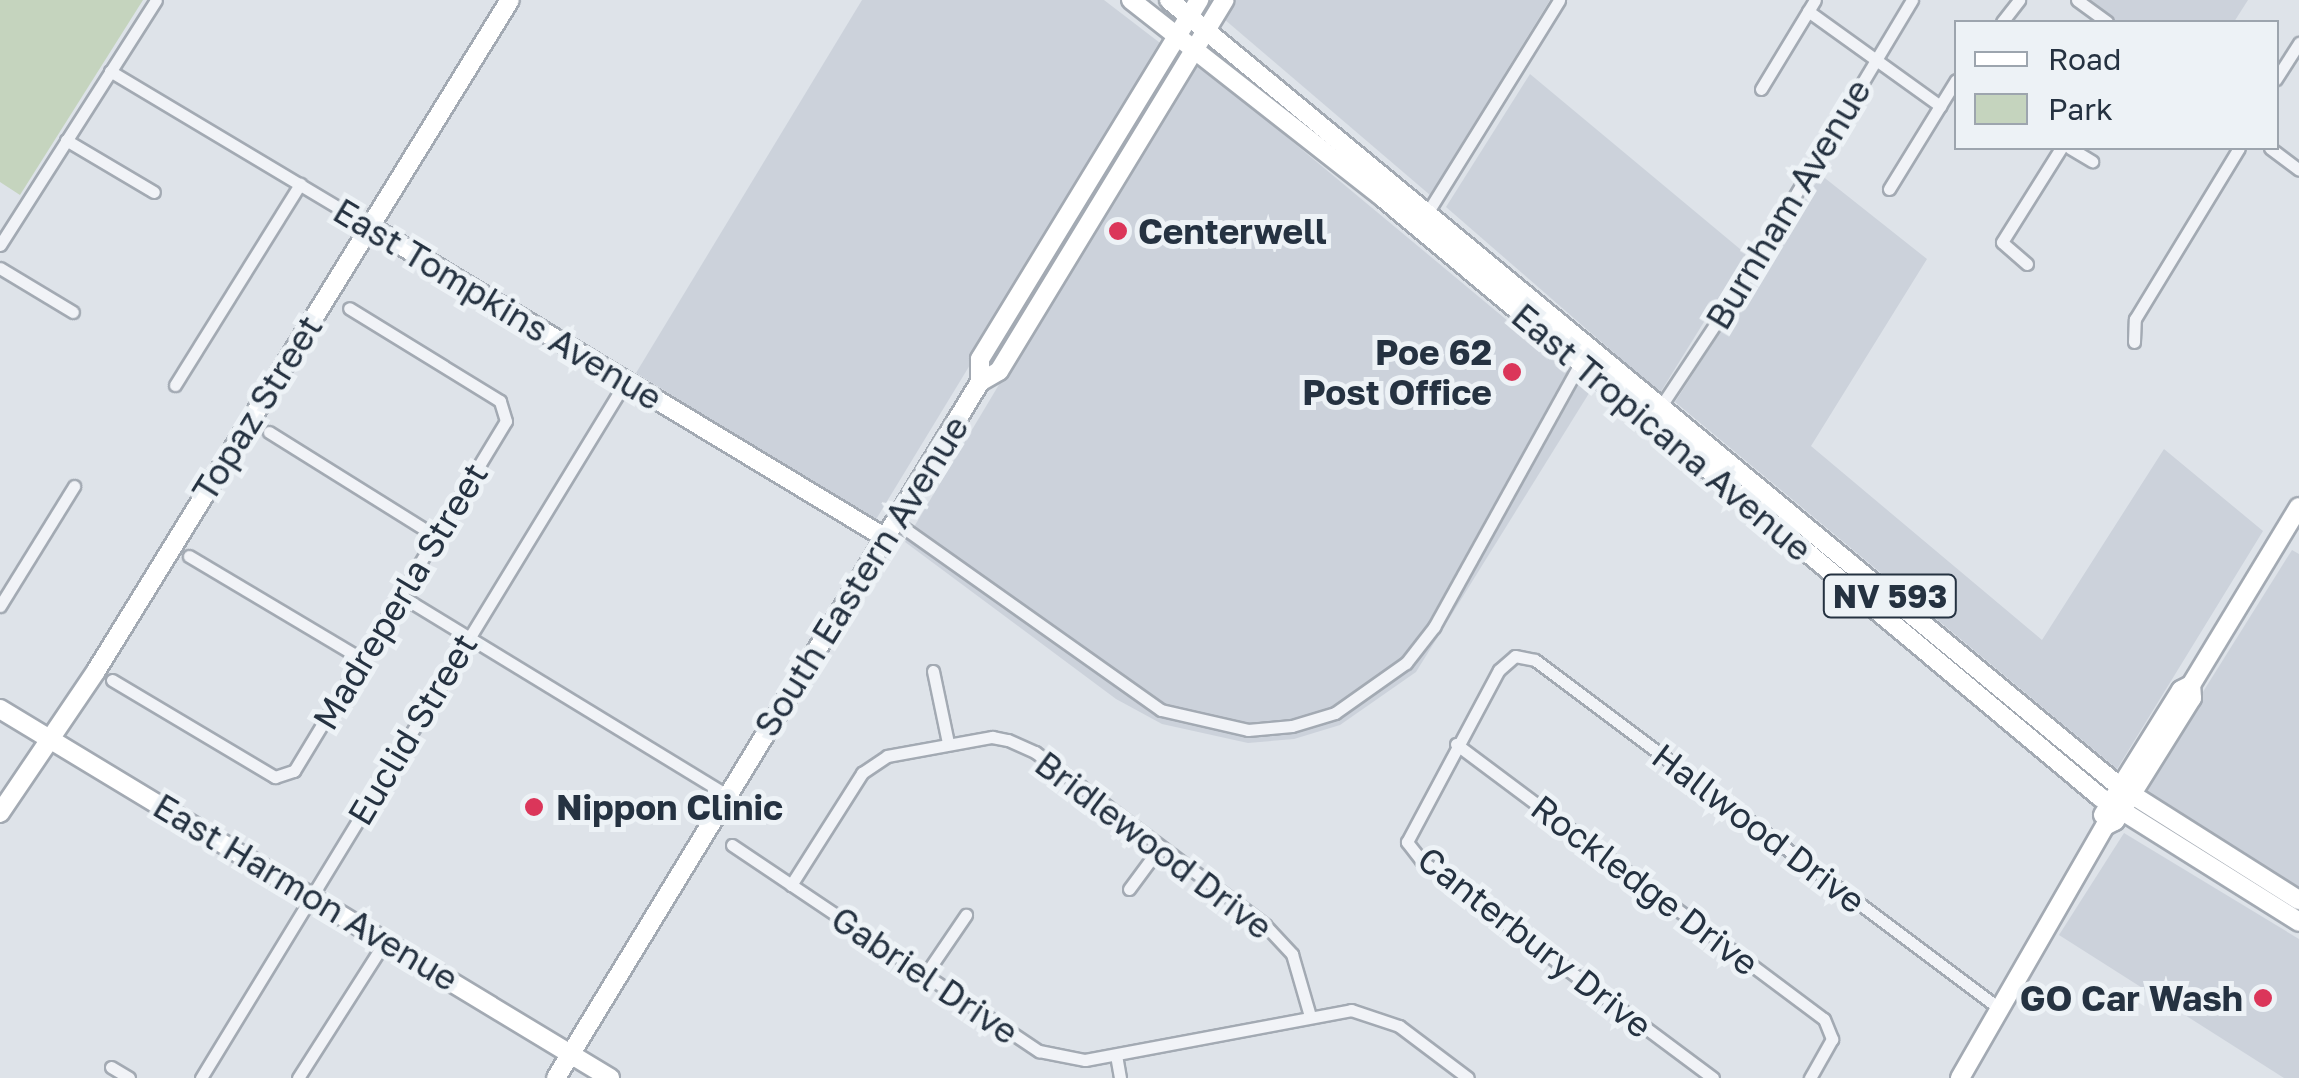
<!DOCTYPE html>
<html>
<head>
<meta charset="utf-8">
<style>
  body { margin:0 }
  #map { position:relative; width:2299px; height:1078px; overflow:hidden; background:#dee3e9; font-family:"Golos Text",sans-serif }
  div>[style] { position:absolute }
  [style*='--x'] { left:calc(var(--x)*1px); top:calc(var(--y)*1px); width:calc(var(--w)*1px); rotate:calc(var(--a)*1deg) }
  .built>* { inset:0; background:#ccd2db }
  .green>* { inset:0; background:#c5d4be }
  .roads { filter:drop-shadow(2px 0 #a3aab3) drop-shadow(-2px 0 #a3aab3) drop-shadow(0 2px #a3aab3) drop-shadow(0 -2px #a3aab3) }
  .street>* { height:11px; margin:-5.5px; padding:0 5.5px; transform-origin:5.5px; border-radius:5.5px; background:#f1f3f7 }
  .secondary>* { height:18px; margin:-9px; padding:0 9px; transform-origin:9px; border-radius:9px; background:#fff }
  .primary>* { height:18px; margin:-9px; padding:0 9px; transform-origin:9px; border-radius:9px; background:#fff }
  .dots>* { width:28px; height:28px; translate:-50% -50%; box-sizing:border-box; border:5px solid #edf2f6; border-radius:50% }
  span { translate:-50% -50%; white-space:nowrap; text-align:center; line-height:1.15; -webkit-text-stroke:10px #edf2f6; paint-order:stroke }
  .shield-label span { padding:2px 8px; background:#edf2f6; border:2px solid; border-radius:8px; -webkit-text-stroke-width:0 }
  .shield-label { font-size:32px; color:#253241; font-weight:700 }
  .street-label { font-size:35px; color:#253241 }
  .poi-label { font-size:35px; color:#253241; font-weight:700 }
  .left { translate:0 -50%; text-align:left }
  .right { translate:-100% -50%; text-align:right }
  .legend { position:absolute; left:1954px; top:20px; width:325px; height:130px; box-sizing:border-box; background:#edf2f6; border:2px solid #9da5ae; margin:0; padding:12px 18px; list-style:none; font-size:30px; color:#253241 }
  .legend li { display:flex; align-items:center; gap:20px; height:50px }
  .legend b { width:50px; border:2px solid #9da5ae }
</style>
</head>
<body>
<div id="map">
  <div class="built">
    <div style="clip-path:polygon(862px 0,1104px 0,1164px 46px,875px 521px,636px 373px)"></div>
    <div style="clip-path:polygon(1235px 0,1550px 0,1430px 195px,1224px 19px)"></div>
    <div style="clip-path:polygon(2077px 0,2248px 0,2234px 22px,2107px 22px)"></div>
    <div style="clip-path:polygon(1199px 64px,1591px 390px,1416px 672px,1340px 725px,1294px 739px,1248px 743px,1162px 724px,1116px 699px,905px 542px,1185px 73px)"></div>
    <div style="clip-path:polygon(1530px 74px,1746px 254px,1660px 393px,1446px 207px)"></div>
    <div style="clip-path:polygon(1821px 175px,1927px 259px,1811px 446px,2042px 640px,2164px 449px,2263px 531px,2117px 769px,1675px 402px)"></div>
    <div style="clip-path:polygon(2292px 550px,2299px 554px,2299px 889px,2142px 789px)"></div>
    <div style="clip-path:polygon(2124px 833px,2299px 939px,2299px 1078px,2284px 1078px,2059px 935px)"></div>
  </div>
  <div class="green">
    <div style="clip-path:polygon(0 0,143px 0,20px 195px,0 182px)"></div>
  </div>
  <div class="roads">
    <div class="street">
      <div style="--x:2077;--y:0;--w:37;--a:36"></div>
      <div style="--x:1808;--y:11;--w:163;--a:35.7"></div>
      <div style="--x:2002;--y:22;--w:28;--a:-52"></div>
      <div style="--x:110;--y:71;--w:302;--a:30.9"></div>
      <div style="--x:2276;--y:79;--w:43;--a:-57.4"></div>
      <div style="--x:1761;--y:89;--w:104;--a:-58.8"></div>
      <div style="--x:66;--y:140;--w:102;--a:30.6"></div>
      <div style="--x:2070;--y:148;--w:26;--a:31"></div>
      <div style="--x:2270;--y:148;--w:36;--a:37"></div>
      <div style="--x:1889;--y:189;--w:128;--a:-58.4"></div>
      <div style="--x:1429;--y:210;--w:247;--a:-58.2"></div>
      <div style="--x:0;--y:245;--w:290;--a:-57.5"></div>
      <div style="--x:2027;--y:264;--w:33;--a:-139"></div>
      <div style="--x:2002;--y:242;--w:111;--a:-57.9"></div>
      <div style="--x:0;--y:268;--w:85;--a:31.1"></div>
      <div style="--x:2134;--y:342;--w:23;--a:-88"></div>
      <div style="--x:2135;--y:319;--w:200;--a:-58.7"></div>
      <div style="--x:175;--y:385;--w:237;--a:-58.1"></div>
      <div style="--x:1661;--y:406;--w:146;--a:-56.4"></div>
      <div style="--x:1742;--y:284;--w:331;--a:-59.1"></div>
      <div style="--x:269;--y:432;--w:198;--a:32"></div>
      <div style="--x:894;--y:521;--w:327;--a:35.3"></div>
      <div style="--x:1161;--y:710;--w:89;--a:12.9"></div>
      <div style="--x:1248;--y:730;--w:44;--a:-5.2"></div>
      <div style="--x:1292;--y:726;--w:45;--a:-16.8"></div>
      <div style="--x:1335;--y:713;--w:87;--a:-35.2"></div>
      <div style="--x:1406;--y:663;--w:46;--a:-52.1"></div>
      <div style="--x:1434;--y:627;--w:301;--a:-61"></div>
      <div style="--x:189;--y:556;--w:201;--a:30.8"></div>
      <div style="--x:401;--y:596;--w:382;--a:31.4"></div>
      <div style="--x:0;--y:606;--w:141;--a:-58.3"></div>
      <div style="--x:933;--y:671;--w:74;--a:78.2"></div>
      <div style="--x:112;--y:680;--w:190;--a:30.8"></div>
      <div style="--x:275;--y:777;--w:20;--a:-18"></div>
      <div style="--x:294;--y:771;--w:409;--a:-58.8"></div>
      <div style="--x:506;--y:421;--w:21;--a:-107"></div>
      <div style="--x:500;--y:401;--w:177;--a:-148.4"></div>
      <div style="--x:1456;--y:744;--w:459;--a:36.8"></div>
      <div style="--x:1824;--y:1019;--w:22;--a:68"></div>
      <div style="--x:1832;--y:1039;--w:45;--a:119.4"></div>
      <div style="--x:732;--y:845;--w:370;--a:33.9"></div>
      <div style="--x:1039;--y:1051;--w:47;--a:11.1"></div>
      <div style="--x:1085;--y:1060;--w:271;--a:-10.6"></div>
      <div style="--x:1351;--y:1010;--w:51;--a:18.4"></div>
      <div style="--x:1399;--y:1026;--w:86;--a:37"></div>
      <div style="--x:791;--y:885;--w:133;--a:-57.6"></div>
      <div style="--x:862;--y:773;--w:30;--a:-34"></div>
      <div style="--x:887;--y:756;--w:107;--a:-10.3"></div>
      <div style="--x:992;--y:737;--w:16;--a:11"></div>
      <div style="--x:1008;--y:740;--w:30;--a:24"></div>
      <div style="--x:1035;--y:752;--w:288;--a:36.9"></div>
      <div style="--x:1265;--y:925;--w:40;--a:47"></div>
      <div style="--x:1292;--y:954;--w:65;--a:73.8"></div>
      <div style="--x:1129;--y:889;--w:52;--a:-53.6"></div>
      <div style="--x:925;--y:975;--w:73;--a:-55.7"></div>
      <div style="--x:1116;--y:1055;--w:23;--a:80"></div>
      <div style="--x:111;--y:1067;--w:21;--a:31"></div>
      <div style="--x:201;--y:1078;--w:816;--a:-58.63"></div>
      <div style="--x:298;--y:1078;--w:164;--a:-57.5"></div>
      <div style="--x:1713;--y:1078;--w:364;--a:-143.3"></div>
      <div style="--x:1421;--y:860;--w:23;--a:-128"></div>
      <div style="--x:1407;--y:842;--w:195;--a:-61.9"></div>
      <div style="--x:1499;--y:670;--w:21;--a:-41"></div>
      <div style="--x:1515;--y:656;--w:20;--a:11"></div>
      <div style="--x:1535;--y:660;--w:581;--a:36.89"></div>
    </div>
    <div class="secondary">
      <div style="--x:369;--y:226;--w:602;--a:31.13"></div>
      <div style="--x:0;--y:709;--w:713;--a:31.17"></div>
      <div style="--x:0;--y:813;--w:171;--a:-55.9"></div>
      <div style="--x:96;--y:671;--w:788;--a:-58.33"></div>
      <div style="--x:2103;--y:815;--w:147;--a:-58"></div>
      <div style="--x:2181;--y:690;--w:11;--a:-27"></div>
      <div style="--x:1960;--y:1078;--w:291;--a:-60.1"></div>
      <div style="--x:2105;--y:826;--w:11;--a:-27"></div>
      <div style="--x:2115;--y:821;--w:145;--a:-58"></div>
      <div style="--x:2192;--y:698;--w:13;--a:-94"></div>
      <div style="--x:2191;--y:685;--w:208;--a:-58.8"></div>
    </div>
    <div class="primary">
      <div style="--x:1131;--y:0;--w:319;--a:38.1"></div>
      <div style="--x:1382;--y:197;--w:936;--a:39.88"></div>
      <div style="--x:2100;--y:797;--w:235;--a:32.1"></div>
      <div style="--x:1169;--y:0;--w:1234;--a:39.61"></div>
      <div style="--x:2120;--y:787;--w:212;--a:32.3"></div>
      <div style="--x:980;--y:382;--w:23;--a:-90"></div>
      <div style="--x:980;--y:359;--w:421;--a:-58.6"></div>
      <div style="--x:556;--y:1078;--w:815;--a:-58.65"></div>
      <div style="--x:980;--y:382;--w:22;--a:-30"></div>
      <div style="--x:999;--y:371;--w:434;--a:-58.7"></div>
    </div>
  </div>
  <div class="dots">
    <div style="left:1118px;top:231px;background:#db365a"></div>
    <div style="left:1512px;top:372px;background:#db365a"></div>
    <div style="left:534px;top:807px;background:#db365a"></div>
    <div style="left:2263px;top:998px;background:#db365a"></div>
  </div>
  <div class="shield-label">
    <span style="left:1890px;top:596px">NV 593</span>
  </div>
  <div class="street-label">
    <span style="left:1788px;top:204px;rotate:-59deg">Burnham Avenue</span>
    <span style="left:498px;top:304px;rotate:31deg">East Tompkins Avenue</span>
    <span style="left:257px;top:408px;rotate:-58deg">Topaz Street</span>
    <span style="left:1662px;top:432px;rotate:40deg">East Tropicana Avenue</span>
    <span style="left:861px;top:576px;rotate:-58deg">South Eastern Avenue</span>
    <span style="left:400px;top:596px;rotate:-59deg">Madreperla Street</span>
    <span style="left:412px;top:729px;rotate:-59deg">Euclid Street</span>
    <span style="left:1759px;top:828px;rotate:37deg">Hallwood Drive</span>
    <span style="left:1154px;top:845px;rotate:37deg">Bridlewood Drive</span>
    <span style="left:1645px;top:885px;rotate:37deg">Rockledge Drive</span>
    <span style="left:306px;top:892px;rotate:31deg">East Harmon Avenue</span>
    <span style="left:1535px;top:942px;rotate:38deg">Canterbury Drive</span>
    <span style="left:925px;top:975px;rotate:34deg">Gabriel Drive</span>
  </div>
  <div class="poi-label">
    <span class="left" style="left:1138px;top:231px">Centerwell</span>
    <span class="right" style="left:1492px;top:372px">Poe 62<br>Post Office</span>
    <span class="left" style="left:556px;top:807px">Nippon Clinic</span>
    <span class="right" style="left:2243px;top:998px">GO Car Wash</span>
  </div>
  <ul class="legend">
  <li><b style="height:12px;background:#fff"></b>Road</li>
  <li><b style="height:28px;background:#c5d4be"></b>Park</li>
  </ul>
</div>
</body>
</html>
